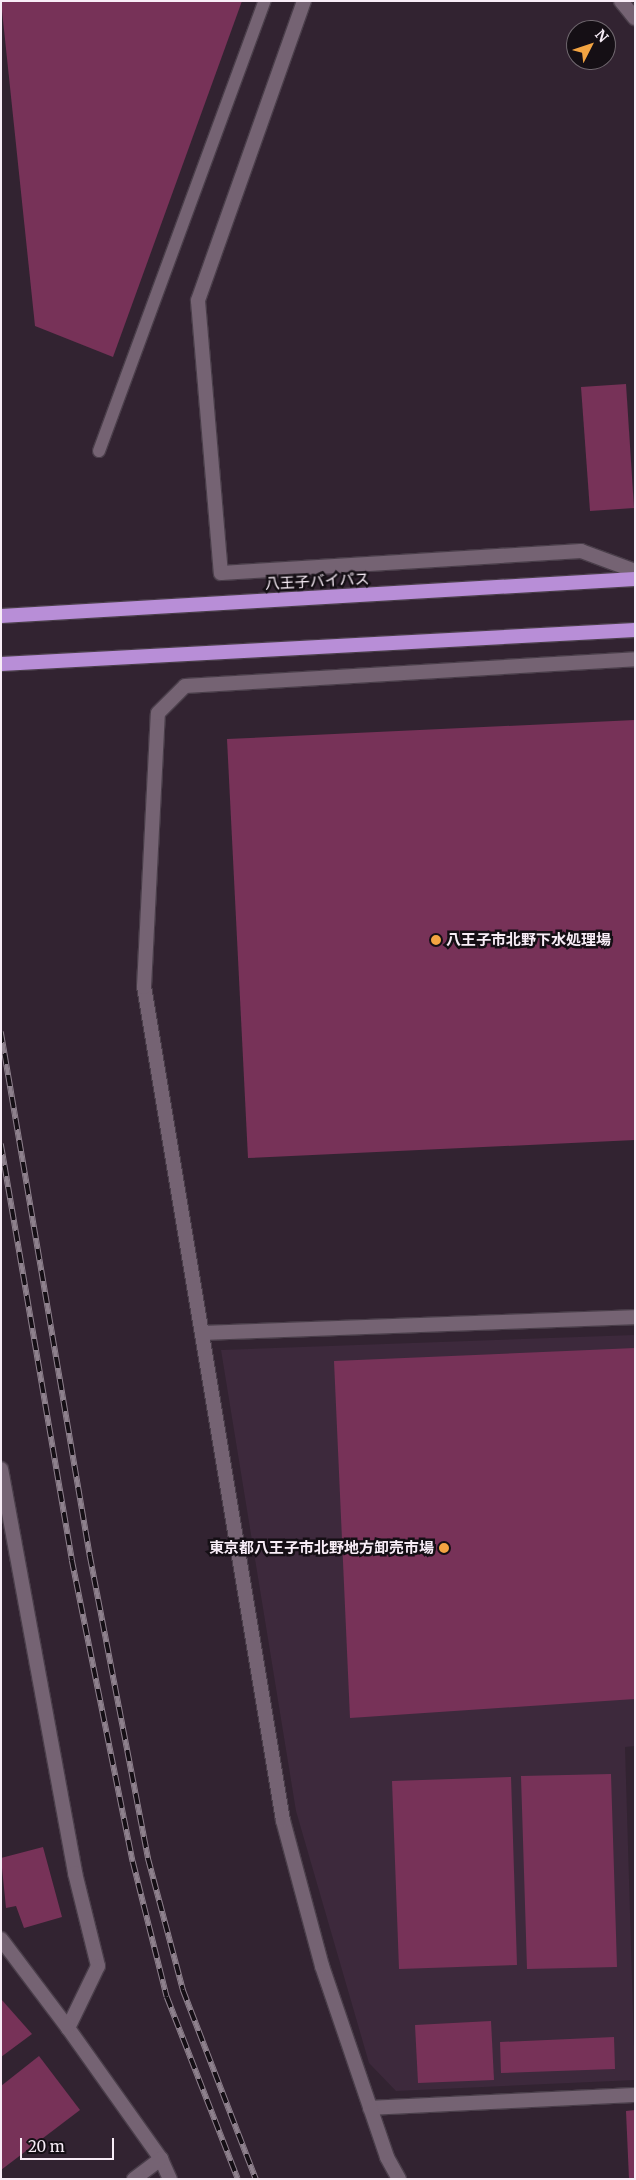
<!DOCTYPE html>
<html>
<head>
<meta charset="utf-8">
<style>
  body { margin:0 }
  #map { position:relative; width:636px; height:2180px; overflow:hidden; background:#322331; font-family:Merriweather,"Noto Sans JP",serif }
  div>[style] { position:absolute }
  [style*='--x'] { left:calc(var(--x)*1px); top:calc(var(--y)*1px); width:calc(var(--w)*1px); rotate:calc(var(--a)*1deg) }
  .built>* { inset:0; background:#3d293c }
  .building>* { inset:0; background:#773258 }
  .roads { filter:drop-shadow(1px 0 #4a3e4a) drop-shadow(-1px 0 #4a3e4a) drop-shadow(0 1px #4a3e4a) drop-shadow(0 -1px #4a3e4a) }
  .service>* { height:12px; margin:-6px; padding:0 6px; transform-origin:6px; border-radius:6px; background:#756373 }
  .minor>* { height:14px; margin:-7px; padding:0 7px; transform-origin:7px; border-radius:7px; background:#756373 }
  .trunk>* { height:14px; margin:-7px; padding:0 7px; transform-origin:7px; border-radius:7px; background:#b88ed7 }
  .rail>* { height:5.5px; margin-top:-2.75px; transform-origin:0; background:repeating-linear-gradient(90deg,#150f15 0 11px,#8e818d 0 22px); box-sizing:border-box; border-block:1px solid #8e818d }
  .dots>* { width:14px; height:14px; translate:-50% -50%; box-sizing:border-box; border:2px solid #150f15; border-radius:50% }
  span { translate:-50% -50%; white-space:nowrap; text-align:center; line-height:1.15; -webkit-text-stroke:5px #150f15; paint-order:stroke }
  .street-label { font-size:15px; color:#f8edf7 }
  .poi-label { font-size:15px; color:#f8edf7; font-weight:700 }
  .left { translate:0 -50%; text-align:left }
  .right { translate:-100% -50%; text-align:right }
  .frame { position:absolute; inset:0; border:2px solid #f8edf7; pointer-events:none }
  .north { position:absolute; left:566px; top:20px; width:50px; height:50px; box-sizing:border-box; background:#150f15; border:1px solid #70686f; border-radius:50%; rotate:49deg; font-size:14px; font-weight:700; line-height:20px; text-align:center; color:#f8edf7 }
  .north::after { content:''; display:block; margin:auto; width:18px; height:22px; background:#f3a442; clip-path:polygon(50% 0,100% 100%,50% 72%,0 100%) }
  .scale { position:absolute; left:20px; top:2138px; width:94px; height:22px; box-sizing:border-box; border:2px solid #f8edf7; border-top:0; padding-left:6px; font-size:15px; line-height:18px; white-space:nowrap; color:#f8edf7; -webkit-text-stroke:4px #150f15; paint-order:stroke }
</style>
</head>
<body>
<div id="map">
  <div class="built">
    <div style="clip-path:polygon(635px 1335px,635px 1746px,625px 1747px,635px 2080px,396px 2091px,369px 2063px,296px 1811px,221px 1350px)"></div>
  </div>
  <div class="building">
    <div style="clip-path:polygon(1px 1px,242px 1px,113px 357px,35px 326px)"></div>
    <div style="clip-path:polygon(626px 384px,634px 508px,590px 511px,581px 387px)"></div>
    <div style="clip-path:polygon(635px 720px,635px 1140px,248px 1158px,227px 739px)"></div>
    <div style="clip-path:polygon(635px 1348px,635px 1699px,350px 1718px,334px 1361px)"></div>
    <div style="clip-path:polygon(611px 1774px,617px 1967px,527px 1969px,521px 1776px)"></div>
    <div style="clip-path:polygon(511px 1777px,517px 1965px,399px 1969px,392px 1781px)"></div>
    <div style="clip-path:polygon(43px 1847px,62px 1917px,24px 1928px,16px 1906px,6px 1908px,1px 1858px)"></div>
    <div style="clip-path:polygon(1px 1999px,32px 2034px,1px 2057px)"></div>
    <div style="clip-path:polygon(491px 2021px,494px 2080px,418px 2083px,415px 2025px)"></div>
    <div style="clip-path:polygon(614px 2037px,615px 2069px,501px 2073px,500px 2042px)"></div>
    <div style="clip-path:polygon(39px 2056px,80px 2110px,1px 2170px,1px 2086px)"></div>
    <div style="clip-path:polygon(635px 2110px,635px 2179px,629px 2179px,626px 2111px)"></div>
  </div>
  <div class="roads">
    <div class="service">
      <div style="--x:99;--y:451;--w:480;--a:-69.8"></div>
    </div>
    <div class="minor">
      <div style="--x:304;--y:1;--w:318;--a:109.5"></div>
      <div style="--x:198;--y:301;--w:273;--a:85.2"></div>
      <div style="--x:221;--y:573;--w:361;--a:-3.5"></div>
      <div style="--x:581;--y:551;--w:58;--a:20.3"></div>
      <div style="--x:621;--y:1;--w:22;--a:51"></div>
      <div style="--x:202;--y:1333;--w:433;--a:-2.1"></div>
      <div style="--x:1;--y:1469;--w:411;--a:79.6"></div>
      <div style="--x:75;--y:1873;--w:96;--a:76.1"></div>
      <div style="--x:98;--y:1966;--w:69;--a:115.8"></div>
      <div style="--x:68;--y:2028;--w:161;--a:54.6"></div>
      <div style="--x:161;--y:2159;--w:22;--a:66"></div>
      <div style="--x:1;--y:1939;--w:111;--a:53"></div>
      <div style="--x:370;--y:2108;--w:265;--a:-2.8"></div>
      <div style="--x:134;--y:2179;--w:34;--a:-37"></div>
      <div style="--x:399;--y:2179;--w:25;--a:-119"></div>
      <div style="--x:387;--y:2157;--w:202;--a:-108.8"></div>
      <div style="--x:322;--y:1966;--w:151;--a:-105"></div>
      <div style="--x:283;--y:1820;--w:845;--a:-99.47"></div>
      <div style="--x:144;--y:987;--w:274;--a:-87.1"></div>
      <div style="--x:158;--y:713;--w:38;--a:-45"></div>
      <div style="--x:185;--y:686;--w:451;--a:-3.4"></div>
    </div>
    <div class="trunk">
      <div style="--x:1;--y:616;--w:635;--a:-3.34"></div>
      <div style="--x:1;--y:664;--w:635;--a:-3.07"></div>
    </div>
  </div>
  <div class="rail">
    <div style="--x:1;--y:1032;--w:532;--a:80.36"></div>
    <div style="--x:90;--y:1556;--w:308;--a:79.1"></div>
    <div style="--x:148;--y:1858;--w:137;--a:75.1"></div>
    <div style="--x:183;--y:1990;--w:203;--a:68.9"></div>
    <div style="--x:1;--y:1144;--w:422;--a:80.3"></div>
    <div style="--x:72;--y:1560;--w:308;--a:78.6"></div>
    <div style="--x:133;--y:1862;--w:139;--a:75.9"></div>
    <div style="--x:167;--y:1997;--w:195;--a:68.7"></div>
  </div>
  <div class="dots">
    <div style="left:436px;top:940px;background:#f3a442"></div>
    <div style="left:444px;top:1548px;background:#f3a442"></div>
  </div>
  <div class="street-label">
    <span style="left:317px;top:581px;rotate:-3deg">八王子バイパス</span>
  </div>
  <div class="poi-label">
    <span class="left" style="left:446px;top:940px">八王子市北野下水処理場</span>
    <span class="right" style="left:434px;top:1548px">東京都八王子市北野地方卸売市場</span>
  </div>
  <div class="frame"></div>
  <div class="north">N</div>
  <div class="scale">20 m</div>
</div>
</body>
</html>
